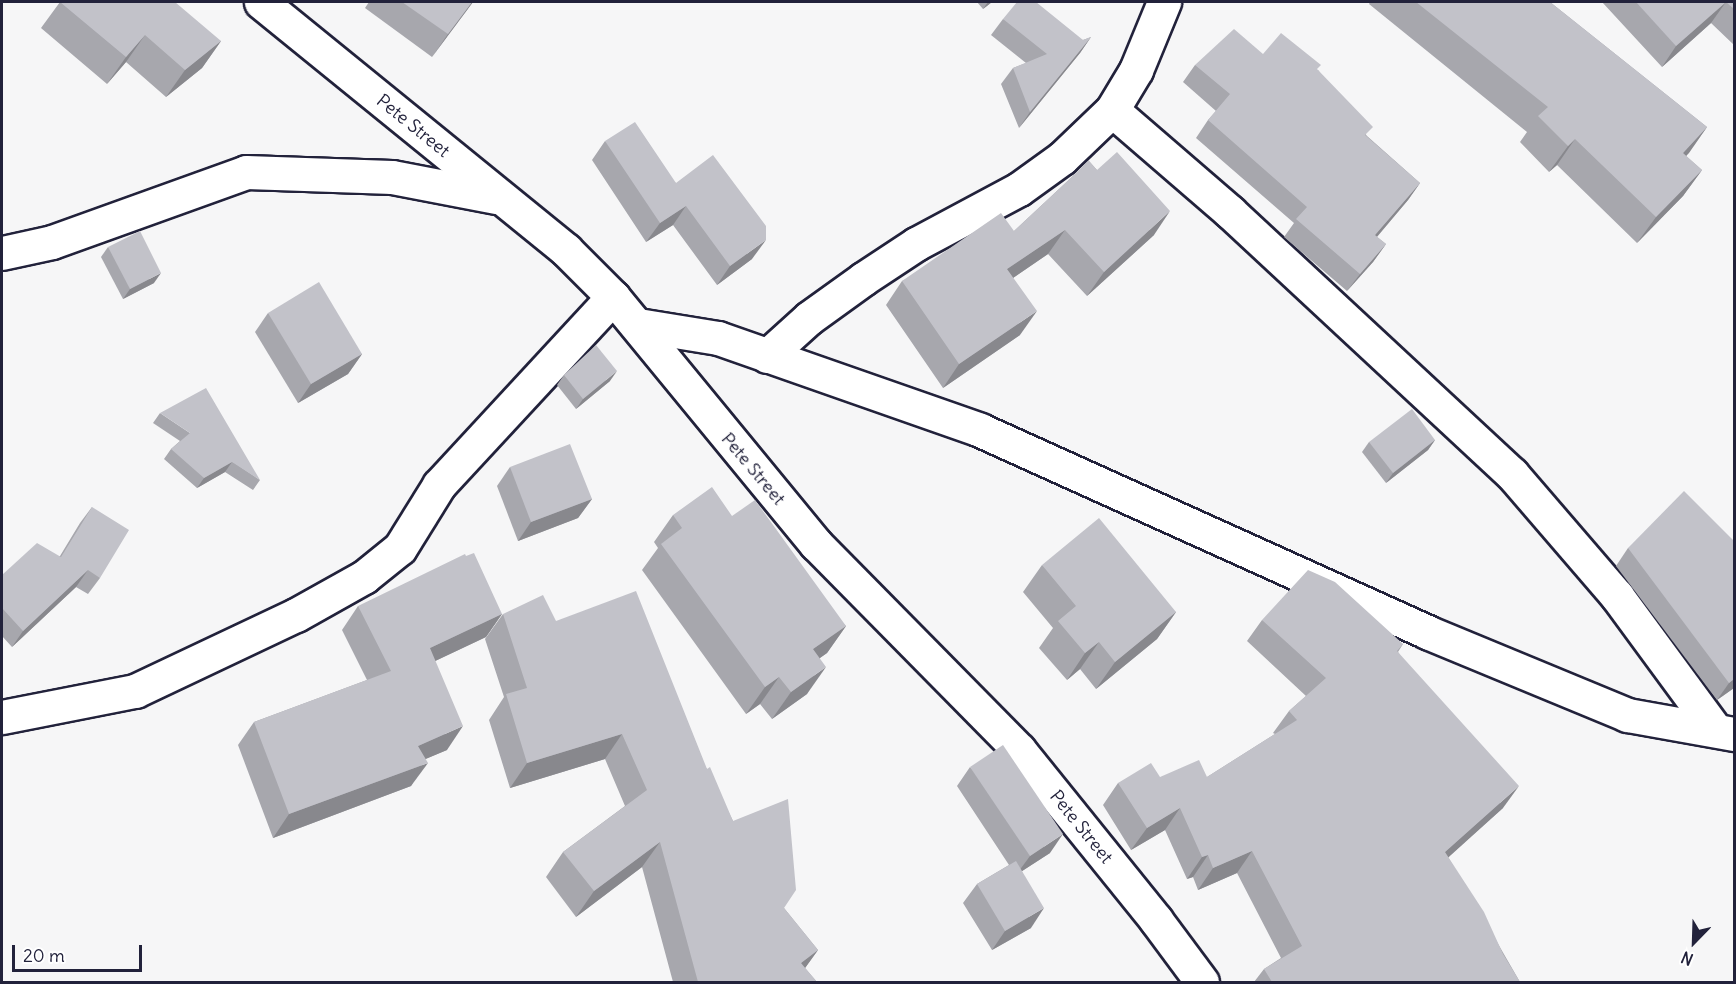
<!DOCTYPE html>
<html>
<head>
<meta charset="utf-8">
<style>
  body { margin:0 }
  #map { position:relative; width:1736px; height:984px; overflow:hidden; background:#f6f6f7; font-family:Delius,sans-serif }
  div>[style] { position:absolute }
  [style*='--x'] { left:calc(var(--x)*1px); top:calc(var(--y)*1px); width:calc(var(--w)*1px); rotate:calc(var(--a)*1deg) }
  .roads { filter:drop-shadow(2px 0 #22223b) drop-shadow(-2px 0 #22223b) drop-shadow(0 2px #22223b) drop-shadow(0 -2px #22223b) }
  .street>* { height:33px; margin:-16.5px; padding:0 16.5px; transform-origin:16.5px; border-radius:16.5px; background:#fff }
  .wall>* { inset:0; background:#a7a7ad }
  .shaded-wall>* { inset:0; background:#88888d }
  .building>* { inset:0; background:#c2c2c9 }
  span { translate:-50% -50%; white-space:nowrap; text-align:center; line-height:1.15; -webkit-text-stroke:6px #fff; paint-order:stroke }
  .street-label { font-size:18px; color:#22223b }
  .frame { position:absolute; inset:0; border:3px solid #22223b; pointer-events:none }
  .north { position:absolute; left:1664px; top:912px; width:60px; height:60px; -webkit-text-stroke:4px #fff; paint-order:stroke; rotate:203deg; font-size:16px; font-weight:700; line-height:24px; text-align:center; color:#22223b }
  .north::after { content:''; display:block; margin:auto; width:21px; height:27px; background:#22223b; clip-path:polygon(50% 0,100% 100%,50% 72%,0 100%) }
  .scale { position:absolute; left:12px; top:945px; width:130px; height:27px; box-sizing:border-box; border:3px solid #22223b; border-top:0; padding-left:8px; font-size:18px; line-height:21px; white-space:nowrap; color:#22223b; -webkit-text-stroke:4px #fff; paint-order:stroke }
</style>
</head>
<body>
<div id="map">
  <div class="roads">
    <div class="street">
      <div style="--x:261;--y:2;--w:393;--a:39.1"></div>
      <div style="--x:566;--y:250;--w:66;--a:45"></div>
      <div style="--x:613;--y:297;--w:320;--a:50.6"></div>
      <div style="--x:816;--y:544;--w:289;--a:45.4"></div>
      <div style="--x:1019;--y:750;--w:218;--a:51.1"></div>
      <div style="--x:1156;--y:920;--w:77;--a:53.4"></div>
      <div style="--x:1112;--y:110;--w:156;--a:40.8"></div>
      <div style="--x:1230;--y:212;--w:385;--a:42.9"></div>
      <div style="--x:1512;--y:474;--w:161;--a:49.3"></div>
      <div style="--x:1617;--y:596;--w:164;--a:53.7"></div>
      <div style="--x:2;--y:253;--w:51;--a:-12.4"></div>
      <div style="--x:52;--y:242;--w:206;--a:-19.8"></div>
      <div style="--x:246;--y:172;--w:146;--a:2"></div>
      <div style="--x:392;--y:177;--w:106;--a:10.9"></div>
      <div style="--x:638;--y:325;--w:81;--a:9.2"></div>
      <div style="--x:718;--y:338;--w:278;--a:19.3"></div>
      <div style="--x:980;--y:430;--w:491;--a:24.3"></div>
      <div style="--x:1427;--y:632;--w:217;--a:22.5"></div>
      <div style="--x:1627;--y:715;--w:109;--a:10.1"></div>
      <div style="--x:767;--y:356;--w:57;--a:-42.1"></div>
      <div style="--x:809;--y:318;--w:67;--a:-35.8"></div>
      <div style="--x:863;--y:279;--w:64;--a:-33.4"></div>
      <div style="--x:916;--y:244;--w:117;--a:-28.1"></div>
      <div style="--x:1019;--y:189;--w:53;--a:-35.8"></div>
      <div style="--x:1062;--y:158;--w:69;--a:-43.8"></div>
      <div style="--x:1112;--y:110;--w:47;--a:-59"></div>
      <div style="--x:1136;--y:70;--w:74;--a:-67.6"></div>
      <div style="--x:2;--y:717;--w:136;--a:-11.1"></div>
      <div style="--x:135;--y:691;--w:178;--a:-25.3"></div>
      <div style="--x:296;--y:615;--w:78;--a:-29.2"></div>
      <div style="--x:364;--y:577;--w:46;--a:-38.9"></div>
      <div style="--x:400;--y:548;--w:74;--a:-58.2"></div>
      <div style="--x:439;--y:485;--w:256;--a:-47.2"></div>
    </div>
  </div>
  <div class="wall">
    <div style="clip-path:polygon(60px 2px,221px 41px,202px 68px,166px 97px,126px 62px,107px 84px,41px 28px)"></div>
    <div style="clip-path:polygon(369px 2px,473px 2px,432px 57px,365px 8px)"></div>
    <div style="clip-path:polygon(977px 2px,992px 2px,983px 9px)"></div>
    <div style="clip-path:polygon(1370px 2px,1550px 2px,1707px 127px,1686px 156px,1702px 170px,1683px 196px,1637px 243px,1557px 165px,1549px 172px,1520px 142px,1527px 132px,1369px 4px)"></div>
    <div style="clip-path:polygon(1602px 2px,1734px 2px,1734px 45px,1711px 23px,1662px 67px)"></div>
    <div style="clip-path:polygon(1003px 19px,1083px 40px,1091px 37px,1080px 53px,1019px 128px,1001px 84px,1013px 68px,1026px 63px,991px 35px)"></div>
    <div style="clip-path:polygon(1195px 65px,1318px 70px,1367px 136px,1420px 183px,1408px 200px,1377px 237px,1386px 244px,1373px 262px,1347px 291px,1284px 237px,1294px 223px,1196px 138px,1208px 120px,1216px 111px,1183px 82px)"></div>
    <div style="clip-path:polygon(605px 141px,676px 183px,752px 259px,717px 285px,673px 225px,646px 242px,592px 160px)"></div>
    <div style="clip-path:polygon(1089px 161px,1154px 235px,1087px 296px,1048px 254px,1013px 278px,1020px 335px,943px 388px,886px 305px,902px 281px,1014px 231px)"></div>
    <div style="clip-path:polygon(108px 247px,154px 283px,123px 299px,101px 257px)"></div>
    <div style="clip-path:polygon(268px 313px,362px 354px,348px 374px,298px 403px,255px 332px)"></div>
    <div style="clip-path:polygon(564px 375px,610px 381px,576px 409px,557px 385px)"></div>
    <div style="clip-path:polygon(160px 413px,260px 480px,253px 490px,225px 472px,197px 488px,164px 459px,171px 449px,180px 441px,153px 423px)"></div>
    <div style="clip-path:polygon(1435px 440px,1428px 450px,1386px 483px,1362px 452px,1369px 442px)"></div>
    <div style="clip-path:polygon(510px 467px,592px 499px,578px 518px,518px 541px,497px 486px)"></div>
    <div style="clip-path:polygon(92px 507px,100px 578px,88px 594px,76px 587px,12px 647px,2px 636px,2px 575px,60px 556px,80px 523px)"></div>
    <div style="clip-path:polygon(673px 515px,732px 516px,846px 626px,827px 653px,820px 658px,807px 694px,772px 719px,760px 704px,746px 714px,642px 570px,658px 548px,654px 542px)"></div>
    <div style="clip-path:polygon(1734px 541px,1734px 688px,1717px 700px,1616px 566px,1628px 548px)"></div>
    <div style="clip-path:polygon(1042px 565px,1176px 612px,1157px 639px,1096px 689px,1080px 669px,1067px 680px,1039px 648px,1053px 628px,1023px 592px)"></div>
    <div style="clip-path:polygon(358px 606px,502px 614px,486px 637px,435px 661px,447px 750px,425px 759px,411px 786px,273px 838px,238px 745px,254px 722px,367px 680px,342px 630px)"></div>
    <div style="clip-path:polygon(503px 614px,556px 621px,707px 769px,733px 821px,784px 908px,818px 950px,805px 968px,817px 982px,673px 982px,642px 867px,576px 917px,546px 877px,563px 852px,625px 806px,605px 759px,510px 788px,489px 720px,504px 697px,485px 639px)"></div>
    <div style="clip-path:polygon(1262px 620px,1403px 644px,1398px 652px,1503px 808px,1448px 857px,1520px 982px,1254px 982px,1264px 969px,1281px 958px,1237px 873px,1198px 890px,1193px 877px,1187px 879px,1165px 830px,1131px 850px,1103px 805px,1118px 783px,1160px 777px,1207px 777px,1275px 734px,1273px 733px,1289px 711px,1306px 696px,1247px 641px)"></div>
    <div style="clip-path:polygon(970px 767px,1050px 853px,1022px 871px,1031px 928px,992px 950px,963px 903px,977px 884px,1009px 865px,957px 786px)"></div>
  </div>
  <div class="shaded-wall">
    <div style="clip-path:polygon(472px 2px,473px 2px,432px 57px,448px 34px)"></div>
    <div style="clip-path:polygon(988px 2px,992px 2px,983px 9px)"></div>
    <div style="clip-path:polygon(1726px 2px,1711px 23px,1662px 67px,1676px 46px)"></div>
    <div style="clip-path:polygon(145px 35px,126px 62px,107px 84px,126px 57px)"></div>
    <div style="clip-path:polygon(1091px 37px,1080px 53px,1019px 128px,1030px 112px)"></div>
    <div style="clip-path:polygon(221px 41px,202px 68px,166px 97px,185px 70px)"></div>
    <div style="clip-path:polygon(1707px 127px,1689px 153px,1665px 178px,1683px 153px)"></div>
    <div style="clip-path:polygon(1575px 139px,1557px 165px,1549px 172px,1568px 146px)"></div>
    <div style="clip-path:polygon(1702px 170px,1683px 196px,1637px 243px,1656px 217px)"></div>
    <div style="clip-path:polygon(1420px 183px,1408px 200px,1363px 253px,1375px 235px)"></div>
    <div style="clip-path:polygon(686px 206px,673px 225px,646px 242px,660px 223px)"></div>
    <div style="clip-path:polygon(1170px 211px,1154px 235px,1087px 296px,1104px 272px)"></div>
    <div style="clip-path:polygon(1065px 230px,1048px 254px,991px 293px,1007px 269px)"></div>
    <div style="clip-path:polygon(766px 240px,752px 259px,717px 285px,730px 266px)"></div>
    <div style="clip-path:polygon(1386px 244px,1373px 262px,1347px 291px,1360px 274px)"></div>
    <div style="clip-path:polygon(161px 273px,154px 283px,123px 299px,130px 289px)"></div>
    <div style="clip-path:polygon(1037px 311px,1020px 335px,943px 388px,959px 364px)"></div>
    <div style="clip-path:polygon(362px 354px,348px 374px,298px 403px,311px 384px)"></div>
    <div style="clip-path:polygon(617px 371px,610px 381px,576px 409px,583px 399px)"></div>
    <div style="clip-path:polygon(1435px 440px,1428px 450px,1386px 483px,1393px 473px)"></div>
    <div style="clip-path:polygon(232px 462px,225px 472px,197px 488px,204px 478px)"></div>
    <div style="clip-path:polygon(592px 499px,578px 518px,518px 541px,531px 522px)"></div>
    <div style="clip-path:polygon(88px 570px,76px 587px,12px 647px,23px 631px)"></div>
    <div style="clip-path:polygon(1176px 612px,1157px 639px,1096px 689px,1115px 662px)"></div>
    <div style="clip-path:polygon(502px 614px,486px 637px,414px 671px,430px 648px)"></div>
    <div style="clip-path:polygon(846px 626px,827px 653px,794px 676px,813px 649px)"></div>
    <div style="clip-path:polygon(1099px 642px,1080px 669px,1067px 680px,1085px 653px)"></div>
    <div style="clip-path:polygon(826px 667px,807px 694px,772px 719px,791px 692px)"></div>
    <div style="clip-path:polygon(779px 677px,760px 704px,746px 714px,765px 687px)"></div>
    <div style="clip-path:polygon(1734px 679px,1734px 688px,1717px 700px,1729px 683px)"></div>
    <div style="clip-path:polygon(463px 726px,447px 750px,402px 769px,418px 746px)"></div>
    <div style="clip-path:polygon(622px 734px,605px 759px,510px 788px,527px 763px)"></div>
    <div style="clip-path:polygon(428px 763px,411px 786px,273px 838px,289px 814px)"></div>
    <div style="clip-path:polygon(1519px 786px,1503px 808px,1430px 874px,1445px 852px)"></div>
    <div style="clip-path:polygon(1180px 808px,1165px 830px,1131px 850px,1147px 828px)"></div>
    <div style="clip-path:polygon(1063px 834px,1050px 853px,1016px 875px,1030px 856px)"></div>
    <div style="clip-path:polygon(660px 842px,642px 867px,576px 917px,594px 891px)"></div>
    <div style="clip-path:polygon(1252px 851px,1237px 873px,1198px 890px,1213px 868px)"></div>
    <div style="clip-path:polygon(1208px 855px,1193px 877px,1187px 879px,1202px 857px)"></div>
    <div style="clip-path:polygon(1044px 908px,1031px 928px,992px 950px,1005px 931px)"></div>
    <div style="clip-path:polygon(818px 950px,800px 975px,801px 963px)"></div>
  </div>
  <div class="building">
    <div style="clip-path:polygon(60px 2px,175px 2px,221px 41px,185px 70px,145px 35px,126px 57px)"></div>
    <div style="clip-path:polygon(402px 2px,472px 2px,448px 34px)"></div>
    <div style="clip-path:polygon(1017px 2px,1036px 2px,1083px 40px,1091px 37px,1030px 112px,1013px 68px,1047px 54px,1003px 19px)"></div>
    <div style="clip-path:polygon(1416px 2px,1550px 2px,1707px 127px,1683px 153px,1702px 170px,1656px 217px,1575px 139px,1568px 146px,1538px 116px,1548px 107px)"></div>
    <div style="clip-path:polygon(1636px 2px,1726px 2px,1676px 46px)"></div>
    <div style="clip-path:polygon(1726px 2px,1734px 2px,1734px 9px)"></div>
    <div style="clip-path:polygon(1234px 29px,1263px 54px,1281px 33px,1321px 65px,1317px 69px,1373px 127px,1365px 135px,1420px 183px,1375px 235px,1386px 244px,1360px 274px,1296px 219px,1307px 207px,1208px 120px,1230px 94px,1195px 65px)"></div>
    <div style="clip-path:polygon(635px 122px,676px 183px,713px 155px,766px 226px,766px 240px,730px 266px,686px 206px,660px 223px,605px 141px)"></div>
    <div style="clip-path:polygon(1117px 152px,1170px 211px,1104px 272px,1065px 230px,1007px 269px,1037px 311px,959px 364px,902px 281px,1001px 213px,1014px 231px,1089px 161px,1097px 170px)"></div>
    <div style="clip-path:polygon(140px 231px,161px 273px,130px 289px,108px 247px)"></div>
    <div style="clip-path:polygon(319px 282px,362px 354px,311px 384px,268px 313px)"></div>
    <div style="clip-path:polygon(596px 345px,617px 371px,583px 399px,564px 375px)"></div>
    <div style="clip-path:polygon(206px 388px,260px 480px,232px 462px,204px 478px,171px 449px,190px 433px,160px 413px)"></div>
    <div style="clip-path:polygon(1412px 409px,1435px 440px,1393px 473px,1369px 442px)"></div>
    <div style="clip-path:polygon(570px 444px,592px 499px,531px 522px,510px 467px)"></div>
    <div style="clip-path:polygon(712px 487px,732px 516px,755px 500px,846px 626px,813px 649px,826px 667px,791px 692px,779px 677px,765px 687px,661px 544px,682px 528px,673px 515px)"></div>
    <div style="clip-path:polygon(1684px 491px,1734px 541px,1734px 679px,1729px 683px,1628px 548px)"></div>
    <div style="clip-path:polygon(92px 507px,129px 530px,100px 578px,88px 570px,23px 631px,2px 608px,2px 575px,37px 543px,61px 557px)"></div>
    <div style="clip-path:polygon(1099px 518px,1176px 612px,1115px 662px,1099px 642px,1085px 653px,1058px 621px,1076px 606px,1042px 565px)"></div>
    <div style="clip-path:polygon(474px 553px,502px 614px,430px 648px,463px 726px,418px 746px,428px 763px,289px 814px,254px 722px,391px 671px,358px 606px,465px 554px,466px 556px)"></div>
    <div style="clip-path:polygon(1308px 570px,1335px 582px,1403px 644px,1397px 651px,1519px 786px,1445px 852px,1484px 912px,1503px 954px,1520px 982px,1272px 982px,1264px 969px,1302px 946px,1252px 851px,1213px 868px,1208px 855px,1202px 857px,1180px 808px,1147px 828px,1118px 783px,1151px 763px,1160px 777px,1199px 760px,1207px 777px,1297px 720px,1289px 711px,1326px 678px,1262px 620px)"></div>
    <div style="clip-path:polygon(636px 591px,707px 769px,710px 767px,733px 821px,788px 799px,796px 890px,784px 908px,818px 950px,801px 963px,817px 982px,698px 982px,660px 842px,594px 891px,563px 852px,647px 790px,622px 734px,527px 763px,506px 694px,527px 688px,503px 614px,543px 595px,556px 621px)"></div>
    <div style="clip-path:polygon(1003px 745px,1063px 834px,1030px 856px,970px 767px)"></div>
    <div style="clip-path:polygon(1016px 861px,1044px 908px,1005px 931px,977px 884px)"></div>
  </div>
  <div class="street-label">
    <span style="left:413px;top:126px;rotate:39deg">Pete Street</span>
    <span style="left:753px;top:469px;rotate:50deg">Pete Street</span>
    <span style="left:1081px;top:827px;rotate:51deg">Pete Street</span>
  </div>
  <div class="frame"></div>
  <div class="north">N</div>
  <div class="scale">20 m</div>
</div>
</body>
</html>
